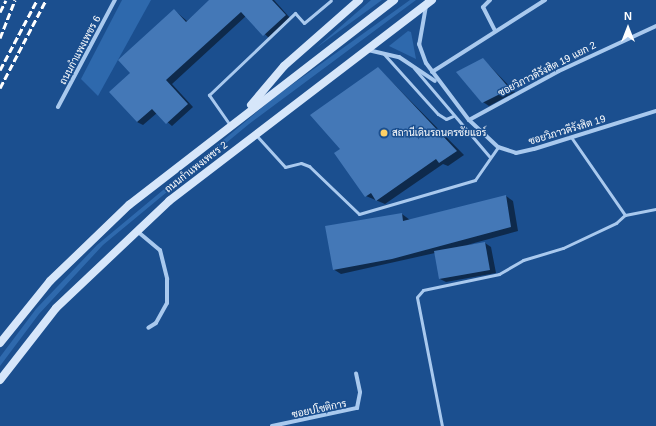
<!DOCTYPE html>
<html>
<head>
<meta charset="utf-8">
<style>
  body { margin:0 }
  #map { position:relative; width:656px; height:426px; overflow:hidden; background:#1b4f8f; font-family:Helvetica,Sarabun,sans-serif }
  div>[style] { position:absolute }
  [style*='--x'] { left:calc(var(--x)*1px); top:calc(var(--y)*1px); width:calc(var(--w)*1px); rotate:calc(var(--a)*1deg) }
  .green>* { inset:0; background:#2e69ad }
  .shadow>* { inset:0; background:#0007 }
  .building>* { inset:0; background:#4478b7 }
  .lane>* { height:3px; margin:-1.5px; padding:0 1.5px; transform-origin:1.5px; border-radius:1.5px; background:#a9c9ee }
  .street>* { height:4px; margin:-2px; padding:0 2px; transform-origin:2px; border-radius:2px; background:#a9c9ee }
  .secondary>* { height:8px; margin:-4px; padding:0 4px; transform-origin:4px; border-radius:4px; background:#d6e6fa }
  .rail>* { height:3px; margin-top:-1.5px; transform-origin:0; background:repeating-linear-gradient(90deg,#fff 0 7px,transparent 0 10px) }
  .dots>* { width:11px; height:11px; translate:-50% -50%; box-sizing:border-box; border:2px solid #1b4f8f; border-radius:50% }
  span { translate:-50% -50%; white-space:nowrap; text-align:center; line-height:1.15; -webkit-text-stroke:3px #1b4f8f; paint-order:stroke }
  .street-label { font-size:10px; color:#fff }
  .poi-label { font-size:10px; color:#fff }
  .left { translate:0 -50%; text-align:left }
  .north { position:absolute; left:608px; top:8px; width:40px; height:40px; -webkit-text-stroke:3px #1b4f8f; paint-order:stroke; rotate:0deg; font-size:11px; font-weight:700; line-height:16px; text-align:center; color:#fff }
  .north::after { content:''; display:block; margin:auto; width:14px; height:18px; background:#fff; clip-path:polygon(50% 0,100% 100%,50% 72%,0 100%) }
</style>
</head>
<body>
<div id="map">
  <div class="green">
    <div style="clip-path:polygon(122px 0,151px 0,98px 96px,81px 79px)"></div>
    <div style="clip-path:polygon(371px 0,382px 0,316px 48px)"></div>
    <div style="clip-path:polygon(410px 0,416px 0,249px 124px,103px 245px,39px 314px,0 366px,0 357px,36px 309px,97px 245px,276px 96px)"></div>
    <div style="clip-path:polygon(408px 31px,411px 32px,416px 59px,389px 46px)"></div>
  </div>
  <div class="shadow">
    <div style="clip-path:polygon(211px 0,274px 0,291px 19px,269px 38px,246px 16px,172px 84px,193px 107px,172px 126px,157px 113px,143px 125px,137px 122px,131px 73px,174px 10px,187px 21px)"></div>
    <div style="clip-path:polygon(483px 59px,515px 92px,489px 106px,483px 102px)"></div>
    <div style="clip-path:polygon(378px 68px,464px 155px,448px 166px,443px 164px,385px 204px,366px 196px,336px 154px,342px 150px)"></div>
    <div style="clip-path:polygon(506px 196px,513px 201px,518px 231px,467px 245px,485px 243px,491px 247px,496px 273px,446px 282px,440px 279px,435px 253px,341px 274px,333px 269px,402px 214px,410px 220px)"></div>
  </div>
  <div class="building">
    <div style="clip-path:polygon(209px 0,272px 0,286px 15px,263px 36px,241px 12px,166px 80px,188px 104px,166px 124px,152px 109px,137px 122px,109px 92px,130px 73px,118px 60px,174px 9px,186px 22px)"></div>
    <div style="clip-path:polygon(483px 58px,510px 89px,482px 103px,456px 72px)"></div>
    <div style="clip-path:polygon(378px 67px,457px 151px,439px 163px,436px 159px,376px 201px,371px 193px,365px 197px,334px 153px,340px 149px,310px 115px)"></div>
    <div style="clip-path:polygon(506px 195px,511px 227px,392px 259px,333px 270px,325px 226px,402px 213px,403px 221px)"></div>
    <div style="clip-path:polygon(485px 242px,490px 270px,439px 279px,434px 251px)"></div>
  </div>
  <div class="lane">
    <div style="--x:383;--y:53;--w:82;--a:48"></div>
    <div style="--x:438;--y:114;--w:9;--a:32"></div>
    <div style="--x:446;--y:119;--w:8;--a:-23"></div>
    <div style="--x:414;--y:68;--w:116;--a:49.6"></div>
    <div style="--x:230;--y:125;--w:37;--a:-125"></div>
    <div style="--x:209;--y:95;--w:119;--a:-43.6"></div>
    <div style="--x:295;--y:13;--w:13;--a:48"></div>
    <div style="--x:304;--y:23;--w:35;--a:-40"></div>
    <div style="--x:256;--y:135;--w:43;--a:47.8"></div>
    <div style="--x:285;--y:167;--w:16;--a:-14"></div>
    <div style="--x:301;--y:163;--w:9;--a:21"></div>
    <div style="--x:309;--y:166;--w:69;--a:43.8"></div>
    <div style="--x:359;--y:214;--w:121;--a:-16.3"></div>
    <div style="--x:475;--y:180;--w:40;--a:-55.1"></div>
    <div style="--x:571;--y:137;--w:95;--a:55.3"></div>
    <div style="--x:442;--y:426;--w:131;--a:-101"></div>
    <div style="--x:417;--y:297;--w:9;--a:-49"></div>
    <div style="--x:423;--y:290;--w:78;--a:-11.9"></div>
    <div style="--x:499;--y:274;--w:28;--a:-30"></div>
    <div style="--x:523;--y:260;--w:42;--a:-16.7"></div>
    <div style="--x:563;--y:248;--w:59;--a:-25.3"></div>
    <div style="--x:616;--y:223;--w:12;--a:-42"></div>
    <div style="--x:625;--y:215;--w:32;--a:-11"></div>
  </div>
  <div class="street">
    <div style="--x:490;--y:0;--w:10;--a:135"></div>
    <div style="--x:483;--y:7;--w:27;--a:63"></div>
    <div style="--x:426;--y:6;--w:39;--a:100"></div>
    <div style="--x:419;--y:44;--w:20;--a:70"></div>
    <div style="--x:426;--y:63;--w:71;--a:53"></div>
    <div style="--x:469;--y:120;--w:40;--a:43"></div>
    <div style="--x:498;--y:147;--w:19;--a:18"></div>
    <div style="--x:516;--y:153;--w:18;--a:-13"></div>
    <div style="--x:534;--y:149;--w:128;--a:-17.3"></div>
    <div style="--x:368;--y:50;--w:32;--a:13"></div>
    <div style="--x:399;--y:57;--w:43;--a:33.7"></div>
    <div style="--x:432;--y:72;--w:134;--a:-32.5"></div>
    <div style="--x:58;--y:107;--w:121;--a:-62"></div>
    <div style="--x:469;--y:120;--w:102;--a:-28.6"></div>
    <div style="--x:559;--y:71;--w:107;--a:-24.9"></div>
    <div style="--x:137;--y:231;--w:30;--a:40"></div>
    <div style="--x:160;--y:250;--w:30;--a:76"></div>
    <div style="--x:167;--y:279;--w:24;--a:90"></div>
    <div style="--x:167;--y:303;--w:23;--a:119"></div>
    <div style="--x:156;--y:323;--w:9;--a:148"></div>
    <div style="--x:272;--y:426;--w:87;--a:-12"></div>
    <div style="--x:357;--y:408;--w:16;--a:-79"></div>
    <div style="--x:360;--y:392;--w:19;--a:-102"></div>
  </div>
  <div class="secondary">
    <div style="--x:251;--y:105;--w:51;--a:-49.8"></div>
    <div style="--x:284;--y:66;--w:100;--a:-41.3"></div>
    <div style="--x:0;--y:343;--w:80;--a:-51.1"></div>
    <div style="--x:50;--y:281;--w:110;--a:-43.9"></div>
    <div style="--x:129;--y:205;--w:335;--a:-37.7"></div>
    <div style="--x:0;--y:380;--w:91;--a:-52.1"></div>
    <div style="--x:56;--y:308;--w:156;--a:-43.4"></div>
    <div style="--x:169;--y:201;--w:331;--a:-37.4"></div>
  </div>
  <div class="rail">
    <div style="--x:0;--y:12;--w:13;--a:-63"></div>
    <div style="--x:0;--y:38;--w:41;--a:-68.5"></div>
    <div style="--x:0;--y:70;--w:79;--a:-62.1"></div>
    <div style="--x:0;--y:88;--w:99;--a:-62.4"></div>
  </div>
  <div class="dots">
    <div style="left:384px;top:133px;background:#ffd166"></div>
  </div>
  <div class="street-label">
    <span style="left:80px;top:50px;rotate:-62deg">ถนนกำแพงเพชร 6</span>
    <span style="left:547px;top:69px;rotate:-27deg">ซอยวิภาวดีรังสิต 19 แยก 2</span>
    <span style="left:567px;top:130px;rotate:-17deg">ซอยวิภาวดีรังสิต 19</span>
    <span style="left:196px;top:167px;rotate:-38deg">ถนนกำแพงเพชร 2</span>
    <span style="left:319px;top:409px;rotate:-12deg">ซอยปโชติการ</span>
  </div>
  <div class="poi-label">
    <span class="left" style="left:392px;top:133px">สถานีเดินรถนครชัยแอร์</span>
  </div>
  <div class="north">N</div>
</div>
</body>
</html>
